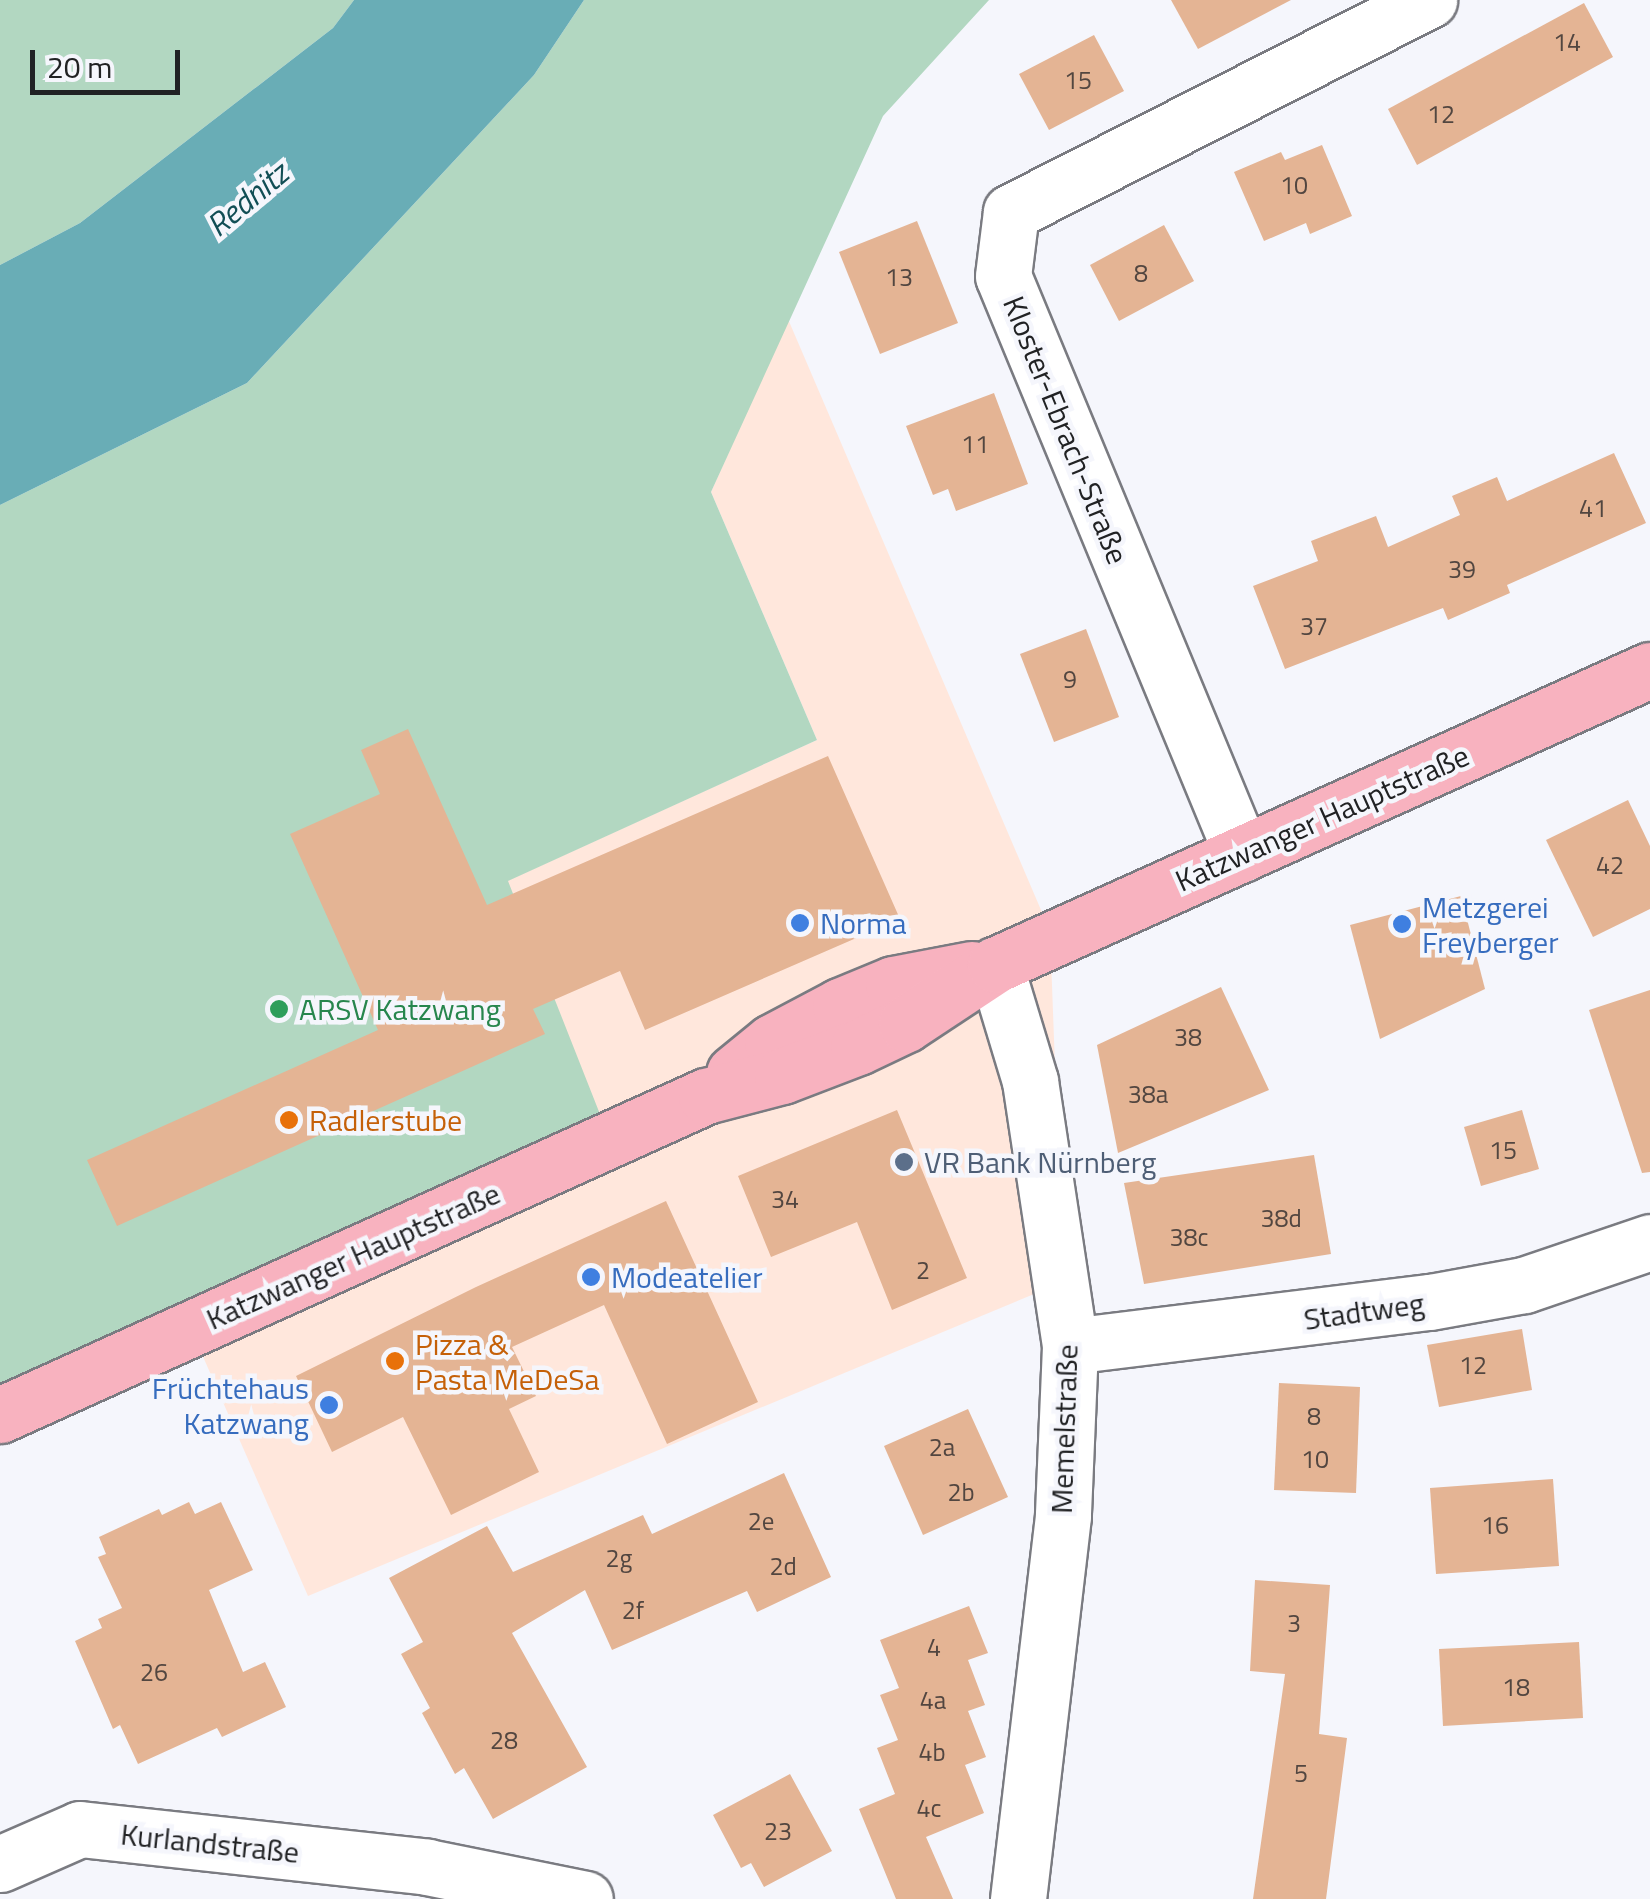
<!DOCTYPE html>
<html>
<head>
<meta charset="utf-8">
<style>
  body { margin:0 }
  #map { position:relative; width:1650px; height:1899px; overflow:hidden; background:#f5f6fc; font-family:"Titillium Web",sans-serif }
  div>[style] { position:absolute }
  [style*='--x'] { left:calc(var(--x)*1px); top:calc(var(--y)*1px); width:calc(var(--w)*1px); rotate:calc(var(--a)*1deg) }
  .commercial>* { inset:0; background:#ffe7dc }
  .green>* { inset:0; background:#b2d7c1 }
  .water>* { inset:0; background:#69adb6 }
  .building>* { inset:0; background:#e4b494 }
  .roads { filter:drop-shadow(2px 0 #7a7b81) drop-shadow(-2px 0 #7a7b81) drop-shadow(0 2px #7a7b81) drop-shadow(0 -2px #7a7b81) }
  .minor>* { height:55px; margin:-27.5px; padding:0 27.5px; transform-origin:27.5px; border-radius:27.5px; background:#fff }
  .major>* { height:55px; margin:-27.5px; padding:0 27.5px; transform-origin:27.5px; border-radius:27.5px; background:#f8b2bf }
  .dots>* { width:28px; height:28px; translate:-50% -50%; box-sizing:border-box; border:5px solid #f5f6fc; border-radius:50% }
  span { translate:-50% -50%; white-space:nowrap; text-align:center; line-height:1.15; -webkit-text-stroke:9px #f5f6fc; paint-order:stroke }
  .number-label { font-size:25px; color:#524640 }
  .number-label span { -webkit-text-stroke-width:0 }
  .street-label { font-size:30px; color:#212224 }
  .shop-label { font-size:30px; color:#366cbe }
  .left { translate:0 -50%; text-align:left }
  .right { translate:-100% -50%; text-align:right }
  .leisure-label { font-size:30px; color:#27864d }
  .food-label { font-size:30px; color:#c56008 }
  .service-label { font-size:30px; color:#4e5e75 }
  .water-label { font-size:32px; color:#124e55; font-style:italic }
  .scale { position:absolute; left:30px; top:50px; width:150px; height:45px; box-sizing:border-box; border:5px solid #212224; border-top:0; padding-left:12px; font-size:30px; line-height:35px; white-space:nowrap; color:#212224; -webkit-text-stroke:8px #f5f6fc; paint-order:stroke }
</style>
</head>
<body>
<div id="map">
  <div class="commercial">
    <div style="clip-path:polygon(788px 319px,1050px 931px,1063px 1282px,308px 1596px,190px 1327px,507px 881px,817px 740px,711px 492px)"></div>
  </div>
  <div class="green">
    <div style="clip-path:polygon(0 0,354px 0,333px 28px,80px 223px,0 265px)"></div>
    <div style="clip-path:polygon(584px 0,989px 0,883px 116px,711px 492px,817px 740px,508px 881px,609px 1137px,0 1413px,0 505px,247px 383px,534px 75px)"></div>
  </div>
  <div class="water">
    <div style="clip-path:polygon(354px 0,584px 0,534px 75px,247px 383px,0 505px,0 265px,80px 223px,333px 28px)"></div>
  </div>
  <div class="building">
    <div style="clip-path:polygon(1171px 0,1291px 0,1198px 49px)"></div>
    <div style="clip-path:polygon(1584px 3px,1613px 57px,1417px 165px,1388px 109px)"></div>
    <div style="clip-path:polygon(1094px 35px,1124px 91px,1049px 130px,1019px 74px)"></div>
    <div style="clip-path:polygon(1322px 145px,1352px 216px,1310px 234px,1306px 223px,1264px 241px,1234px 172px,1281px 152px,1285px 160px)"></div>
    <div style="clip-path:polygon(917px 221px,958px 323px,880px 354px,839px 252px)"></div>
    <div style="clip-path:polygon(1164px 225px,1194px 281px,1119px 321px,1090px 265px)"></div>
    <div style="clip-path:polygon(994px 393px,1028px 484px,956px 511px,948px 489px,933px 495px,906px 426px)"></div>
    <div style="clip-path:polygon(1614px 453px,1646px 523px,1507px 585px,1510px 593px,1448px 620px,1443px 608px,1285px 669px,1253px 586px,1318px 561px,1311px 541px,1376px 516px,1388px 547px,1460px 515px,1452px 496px,1497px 477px,1507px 501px)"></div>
    <div style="clip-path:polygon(1086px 629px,1119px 717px,1054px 742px,1020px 654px)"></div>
    <div style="clip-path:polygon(408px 729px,487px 905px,828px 756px,900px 919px,645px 1030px,620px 971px,533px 1009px,545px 1034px,117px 1226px,87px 1160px,378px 1030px,290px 834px,380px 794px,361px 750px)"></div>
    <div style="clip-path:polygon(1628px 800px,1650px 846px,1650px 909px,1593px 937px,1546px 840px)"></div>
    <div style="clip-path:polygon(1461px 896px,1485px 989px,1380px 1039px,1350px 925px)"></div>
    <div style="clip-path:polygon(1221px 987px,1269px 1090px,1118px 1153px,1097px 1045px)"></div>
    <div style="clip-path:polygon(1650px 990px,1650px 1172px,1642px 1173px,1589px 1010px)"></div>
    <div style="clip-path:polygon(897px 1110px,967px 1278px,892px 1310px,857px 1222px,771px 1257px,738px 1176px)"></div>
    <div style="clip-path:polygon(1522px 1110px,1539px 1169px,1481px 1186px,1464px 1127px)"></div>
    <div style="clip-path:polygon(1314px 1155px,1331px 1254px,1144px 1284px,1124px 1183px)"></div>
    <div style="clip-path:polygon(666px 1201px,758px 1402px,667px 1444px,604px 1305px,512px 1347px,536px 1396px,509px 1409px,539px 1472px,451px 1515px,403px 1417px,332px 1452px,296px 1376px,476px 1287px)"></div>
    <div style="clip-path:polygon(1522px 1329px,1532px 1390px,1439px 1407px,1427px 1345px)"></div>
    <div style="clip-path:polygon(1279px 1383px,1360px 1387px,1356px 1493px,1274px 1490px)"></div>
    <div style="clip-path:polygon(968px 1409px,1008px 1497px,923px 1535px,884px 1446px)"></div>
    <div style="clip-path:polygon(784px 1473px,831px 1577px,757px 1612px,747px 1591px,612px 1650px,585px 1590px,512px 1633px,587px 1767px,493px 1819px,464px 1768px,455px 1774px,422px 1713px,430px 1708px,401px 1654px,423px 1642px,389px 1578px,487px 1526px,513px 1572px,643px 1515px,652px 1534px)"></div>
    <div style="clip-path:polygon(1553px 1479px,1559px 1566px,1436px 1574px,1430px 1488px)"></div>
    <div style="clip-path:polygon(189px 1502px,195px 1514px,221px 1502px,253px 1570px,209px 1590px,243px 1672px,265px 1662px,286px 1707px,222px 1737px,217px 1728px,138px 1764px,120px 1725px,113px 1729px,75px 1641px,102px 1628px,98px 1619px,122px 1608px,98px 1557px,106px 1554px,99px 1537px,159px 1509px,162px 1515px)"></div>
    <div style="clip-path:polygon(1255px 1580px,1330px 1585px,1319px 1734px,1347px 1738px,1326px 1899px,1253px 1899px,1285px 1674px,1250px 1671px)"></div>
    <div style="clip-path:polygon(969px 1606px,988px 1653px,968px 1660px,985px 1705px,968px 1711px,986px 1757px,965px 1765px,984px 1813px,926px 1837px,953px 1899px,896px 1899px,859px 1809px,895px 1794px,877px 1748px,898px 1740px,880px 1695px,899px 1688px,880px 1640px)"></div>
    <div style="clip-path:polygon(1579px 1642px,1583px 1718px,1443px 1726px,1439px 1649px)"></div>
    <div style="clip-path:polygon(790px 1774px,832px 1851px,764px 1887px,751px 1863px,741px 1868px,713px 1815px)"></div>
  </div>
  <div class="roads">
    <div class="minor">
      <div style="--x:1242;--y:854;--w:625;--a:-112.46"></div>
      <div style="--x:1003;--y:276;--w:64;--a:-82.9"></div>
      <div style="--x:1011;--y:212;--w:469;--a:-26.9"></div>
      <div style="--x:995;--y:965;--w:121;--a:73.2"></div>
      <div style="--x:1030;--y:1081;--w:268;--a:81.4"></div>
      <div style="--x:1070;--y:1346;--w:170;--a:92.4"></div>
      <div style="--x:1063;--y:1516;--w:386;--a:96.7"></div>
      <div style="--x:1070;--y:1346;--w:363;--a:-7"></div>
      <div style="--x:1430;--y:1302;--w:96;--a:-10.3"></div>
      <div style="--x:1524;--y:1285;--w:133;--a:-18.8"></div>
      <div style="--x:0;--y:1864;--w:87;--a:-23.6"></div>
      <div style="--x:80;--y:1829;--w:349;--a:6.2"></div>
      <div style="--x:427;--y:1867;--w:161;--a:11.4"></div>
    </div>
    <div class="major">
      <div style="--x:734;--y:1073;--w:49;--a:-39.2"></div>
      <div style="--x:772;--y:1042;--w:77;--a:-27.9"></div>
      <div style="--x:840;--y:1006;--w:57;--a:-22.5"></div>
      <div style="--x:893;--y:984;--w:80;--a:-10.8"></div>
      <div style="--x:0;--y:1415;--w:775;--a:-24.32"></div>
      <div style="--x:706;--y:1096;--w:79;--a:-14.7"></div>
      <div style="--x:782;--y:1076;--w:81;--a:-20.9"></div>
      <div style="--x:858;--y:1047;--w:53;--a:-25.6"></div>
      <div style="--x:906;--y:1024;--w:107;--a:-33.5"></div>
      <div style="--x:995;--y:965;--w:718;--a:-24.25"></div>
    </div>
  </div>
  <div class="dots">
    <div style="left:800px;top:923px;background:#3f7fe0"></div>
    <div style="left:1402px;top:924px;background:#3f7fe0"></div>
    <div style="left:279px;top:1009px;background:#2e9e5b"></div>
    <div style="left:289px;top:1120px;background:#e8710a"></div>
    <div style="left:904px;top:1162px;background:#5c6f8a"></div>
    <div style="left:591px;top:1277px;background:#3f7fe0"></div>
    <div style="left:395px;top:1361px;background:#e8710a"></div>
    <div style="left:329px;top:1405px;background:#3f7fe0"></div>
  </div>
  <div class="number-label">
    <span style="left:1567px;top:42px">14</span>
    <span style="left:1078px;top:80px">15</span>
    <span style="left:1441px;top:114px">12</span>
    <span style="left:1294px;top:185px">10</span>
    <span style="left:1141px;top:273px">8</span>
    <span style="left:899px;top:277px">13</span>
    <span style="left:975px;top:444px">11</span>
    <span style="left:1593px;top:508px">41</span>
    <span style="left:1462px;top:569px">39</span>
    <span style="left:1314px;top:626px">37</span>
    <span style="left:1070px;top:679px">9</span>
    <span style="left:1610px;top:865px">42</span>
    <span style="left:1188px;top:1037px">38</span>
    <span style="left:1148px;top:1094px">38a</span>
    <span style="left:1503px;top:1150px">15</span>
    <span style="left:785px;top:1199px">34</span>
    <span style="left:1281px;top:1218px">38d</span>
    <span style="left:1189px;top:1237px">38c</span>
    <span style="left:923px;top:1270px">2</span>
    <span style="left:1473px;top:1365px">12</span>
    <span style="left:1314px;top:1416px">8</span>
    <span style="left:942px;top:1447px">2a</span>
    <span style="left:1315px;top:1459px">10</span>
    <span style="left:961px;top:1492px">2b</span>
    <span style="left:761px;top:1521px">2e</span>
    <span style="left:1495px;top:1525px">16</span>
    <span style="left:619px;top:1558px">2g</span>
    <span style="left:783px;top:1566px">2d</span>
    <span style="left:633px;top:1610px">2f</span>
    <span style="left:1294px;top:1623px">3</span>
    <span style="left:934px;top:1647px">4</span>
    <span style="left:154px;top:1672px">26</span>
    <span style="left:1516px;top:1687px">18</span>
    <span style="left:933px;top:1700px">4a</span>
    <span style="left:504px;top:1740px">28</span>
    <span style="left:932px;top:1752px">4b</span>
    <span style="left:1301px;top:1773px">5</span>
    <span style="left:929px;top:1808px">4c</span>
    <span style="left:778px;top:1831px">23</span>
  </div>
  <div class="street-label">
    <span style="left:1066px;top:430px;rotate:68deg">Kloster-Ebrach-Straße</span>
    <span style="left:1322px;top:818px;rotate:-24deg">Katzwanger Hauptstraße</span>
    <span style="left:353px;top:1256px;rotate:-24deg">Katzwanger Hauptstraße</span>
    <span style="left:1364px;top:1311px;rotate:-8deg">Stadtweg</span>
    <span style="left:1064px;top:1429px;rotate:-88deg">Memelstraße</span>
    <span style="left:210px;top:1843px;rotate:6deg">Kurlandstraße</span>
  </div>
  <div class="shop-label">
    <span class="left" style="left:1422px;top:924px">Metzgerei<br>Freyberger</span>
    <span class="left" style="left:820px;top:923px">Norma</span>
    <span class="left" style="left:611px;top:1277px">Modeatelier</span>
    <span class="right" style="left:309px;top:1405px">Früchtehaus<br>Katzwang</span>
  </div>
  <div class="leisure-label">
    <span class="left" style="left:299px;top:1009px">ARSV Katzwang</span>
  </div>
  <div class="food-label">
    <span class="left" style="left:309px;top:1120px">Radlerstube</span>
    <span class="left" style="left:415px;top:1361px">Pizza &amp;<br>Pasta MeDeSa</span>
  </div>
  <div class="service-label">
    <span class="left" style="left:924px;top:1162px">VR Bank Nürnberg</span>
  </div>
  <div class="water-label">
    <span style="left:247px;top:199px;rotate:-40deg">Rednitz</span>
  </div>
  <div class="scale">20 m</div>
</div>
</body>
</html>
